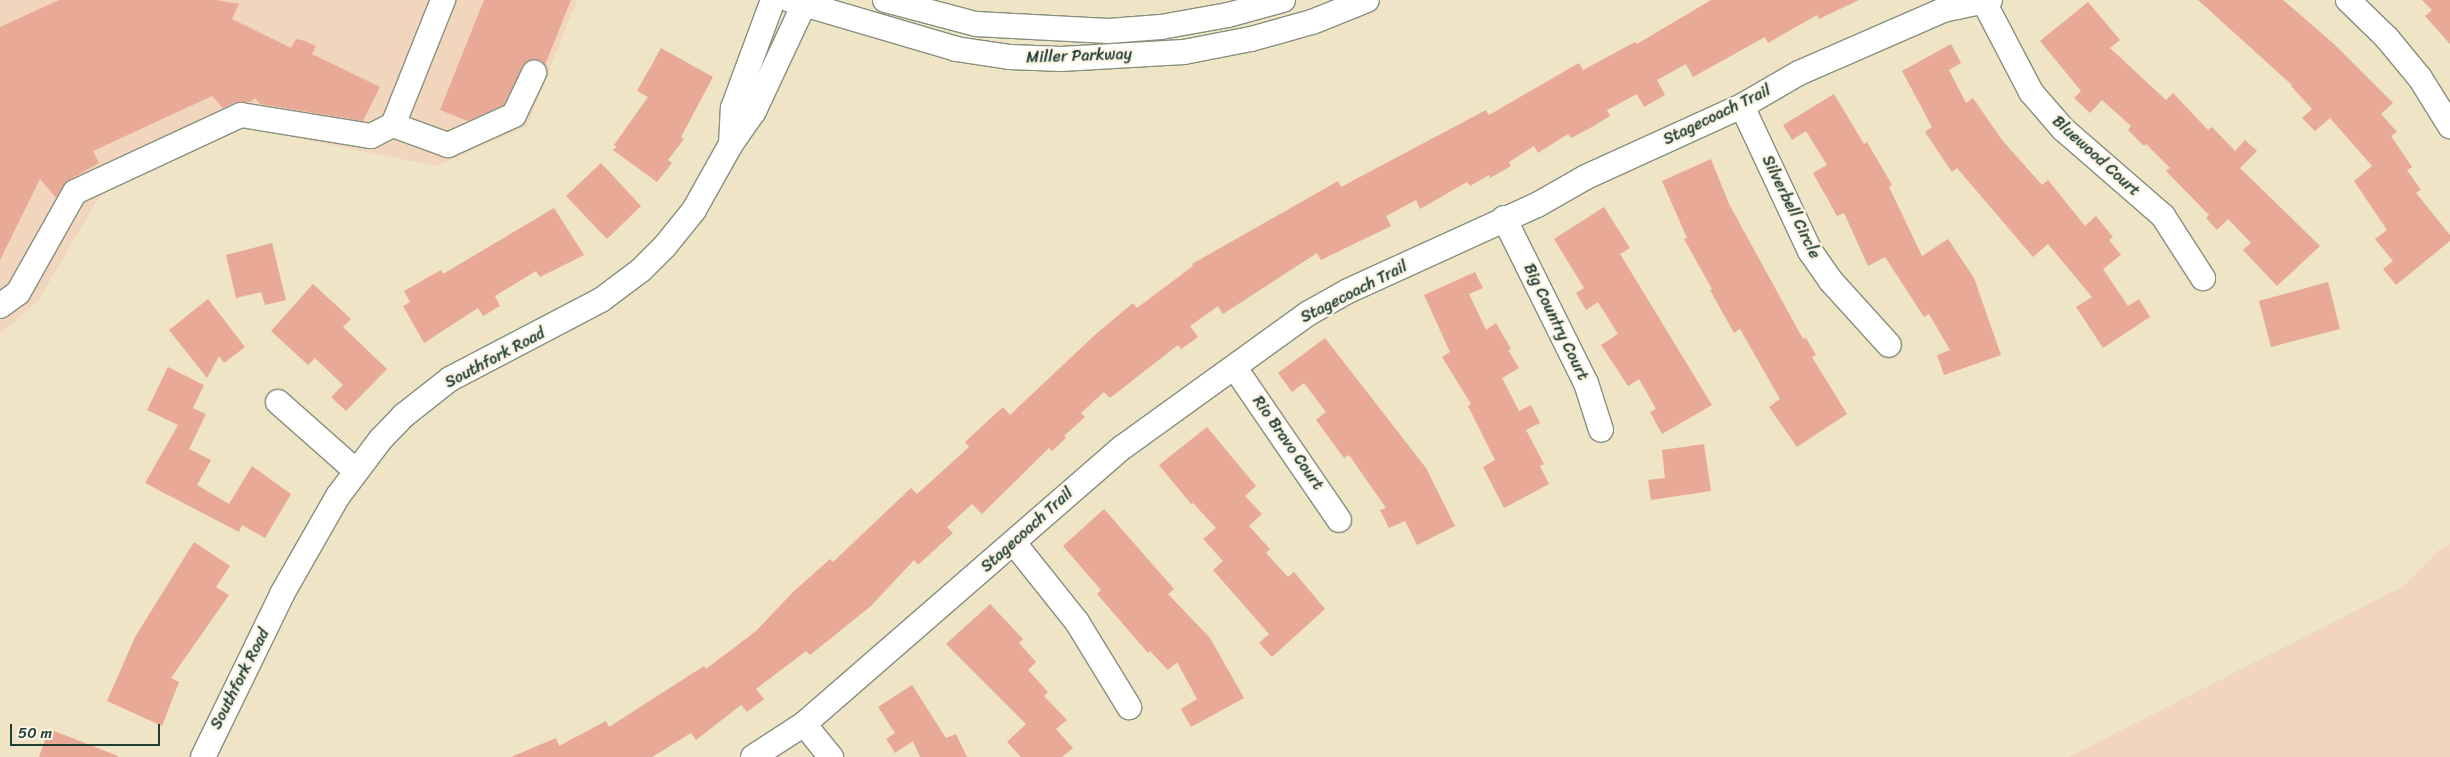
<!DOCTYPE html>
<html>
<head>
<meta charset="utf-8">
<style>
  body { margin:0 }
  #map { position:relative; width:2450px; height:757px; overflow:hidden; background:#efe4c6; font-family:Sriracha,sans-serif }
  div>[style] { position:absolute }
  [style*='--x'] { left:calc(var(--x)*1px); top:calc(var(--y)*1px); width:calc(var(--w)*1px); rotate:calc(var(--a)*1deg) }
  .built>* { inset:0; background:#f1d5bd }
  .building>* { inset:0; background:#e8a997 }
  .roads { filter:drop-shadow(1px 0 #87907d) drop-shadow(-1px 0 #87907d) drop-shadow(0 1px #87907d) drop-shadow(0 -1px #87907d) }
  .minor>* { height:24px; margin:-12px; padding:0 12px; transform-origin:12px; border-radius:12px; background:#fff }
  span { translate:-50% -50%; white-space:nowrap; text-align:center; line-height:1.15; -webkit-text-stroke:5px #fcf5e5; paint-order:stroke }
  .street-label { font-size:16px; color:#1f3d34 }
  .scale { position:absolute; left:10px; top:724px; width:150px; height:22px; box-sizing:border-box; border:2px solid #1f3d34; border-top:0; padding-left:6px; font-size:15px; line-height:18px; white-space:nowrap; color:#1f3d34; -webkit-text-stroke:4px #fcf5e5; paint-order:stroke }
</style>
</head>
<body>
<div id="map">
  <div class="built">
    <div style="clip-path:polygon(0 0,577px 0,527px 126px,436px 166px,243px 127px,104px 189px,38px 301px,0 334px)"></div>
    <div style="clip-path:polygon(2450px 544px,2450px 757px,2069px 757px,2404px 586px,2439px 550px)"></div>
  </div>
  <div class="building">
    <div style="clip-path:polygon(59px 0,216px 0,239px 4px,232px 19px,291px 48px,296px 39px,305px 41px,316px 46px,312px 54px,380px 87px,363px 121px,260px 104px,255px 98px,250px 102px,236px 102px,223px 108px,212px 96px,93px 151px,99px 163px,69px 180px,56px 198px,40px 179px,0 260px,0 27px)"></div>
    <div style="clip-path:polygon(484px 0,571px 0,545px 65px,533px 59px,526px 62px,504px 105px,468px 121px,440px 110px)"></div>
    <div style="clip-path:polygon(1711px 0,1859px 0,1819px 19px,1817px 15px,1768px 43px,1765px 37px,1693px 77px,1686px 64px,1657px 80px,1665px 95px,1644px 107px,1637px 94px,1607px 110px,1610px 116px,1592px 127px,1571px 138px,1568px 134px,1538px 153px,1534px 146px,1509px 162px,1511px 166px,1490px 178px,1489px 175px,1470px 186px,1467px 182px,1420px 209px,1416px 200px,1386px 216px,1391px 226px,1321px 260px,1317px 253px,1223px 314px,1218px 306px,1190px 326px,1198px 337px,1181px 349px,1178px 345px,1110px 398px,1104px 392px,1081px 413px,1085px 417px,1064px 436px,1066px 438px,1052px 451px,1049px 448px,982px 514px,972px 504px,947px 527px,953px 533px,918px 565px,914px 560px,871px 606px,810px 655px,806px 651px,756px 689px,764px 699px,747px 712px,741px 705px,696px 740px,691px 733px,652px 757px,511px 757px,556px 738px,559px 746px,606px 721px,609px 727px,704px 666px,706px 669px,756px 631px,793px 592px,830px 559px,833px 562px,911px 488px,917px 494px,969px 447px,965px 442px,1003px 407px,1010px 415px,1097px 333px,1133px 303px,1137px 308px,1193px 266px,1192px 264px,1338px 181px,1341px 187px,1486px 110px,1489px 115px,1579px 63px,1583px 70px,1635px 42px,1637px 44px)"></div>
    <div style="clip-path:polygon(2198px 0,2283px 0,2334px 44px,2393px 103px,2381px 114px,2397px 132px,2391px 136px,2412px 167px,2407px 170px,2421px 190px,2416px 193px,2450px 235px,2450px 241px,2396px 285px,2383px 269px,2393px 261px,2375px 239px,2387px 230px,2354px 181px,2372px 166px,2330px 118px,2315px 131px,2302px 118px,2312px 109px,2291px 86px,2292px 85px)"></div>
    <div style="clip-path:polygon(2422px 0,2450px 0,2450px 44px,2425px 16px,2432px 10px)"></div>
    <div style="clip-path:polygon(2088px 2px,2120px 40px,2110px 48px,2166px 100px,2173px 93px,2208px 130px,2212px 127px,2235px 151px,2245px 140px,2257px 151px,2240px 168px,2320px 246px,2277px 286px,2243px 250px,2251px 243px,2228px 219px,2217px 230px,2206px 218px,2209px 215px,2166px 171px,2170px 168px,2146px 144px,2144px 146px,2128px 130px,2131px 126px,2102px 100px,2090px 113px,2074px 98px,2081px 91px,2040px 41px)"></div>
    <div style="clip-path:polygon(1951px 44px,1961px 63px,1949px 70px,1966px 103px,1973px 98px,2002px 140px,2042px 185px,2048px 180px,2085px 226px,2096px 216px,2113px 237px,2109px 240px,2121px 255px,2103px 269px,2128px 306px,2139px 299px,2150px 317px,2103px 348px,2076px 307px,2092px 297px,2048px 244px,2033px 257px,1957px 168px,1952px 172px,1925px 132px,1932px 127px,1902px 71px)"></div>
    <div style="clip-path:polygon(661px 48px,713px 77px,681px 137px,684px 139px,668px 160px,672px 163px,657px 182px,613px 150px,617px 147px,614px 145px,648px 97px,637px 91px)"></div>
    <div style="clip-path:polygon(1834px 94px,1864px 144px,1867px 142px,1892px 185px,1889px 187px,1922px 256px,1948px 239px,1974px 278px,2001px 355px,1944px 375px,1937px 355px,1950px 350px,1929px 314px,1924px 317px,1885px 257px,1868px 266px,1844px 213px,1837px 216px,1813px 173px,1827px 165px,1806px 131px,1792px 140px,1783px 125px)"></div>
    <div style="clip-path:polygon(1711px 159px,1729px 204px,1803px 339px,1806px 338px,1816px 355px,1812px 357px,1847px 414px,1797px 447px,1769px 407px,1780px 399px,1740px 329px,1734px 333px,1710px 290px,1712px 289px,1684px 239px,1687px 238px,1662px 181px)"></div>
    <div style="clip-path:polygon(601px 163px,641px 206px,607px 239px,566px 196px)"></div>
    <div style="clip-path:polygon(1604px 207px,1630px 248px,1620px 254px,1712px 405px,1662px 434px,1650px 412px,1656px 409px,1639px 379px,1628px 386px,1601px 345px,1618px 334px,1598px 302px,1586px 310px,1576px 293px,1584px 288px,1554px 239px)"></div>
    <div style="clip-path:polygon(554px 208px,584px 255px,540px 277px,536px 271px,495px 296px,500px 306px,483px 316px,478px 308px,424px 343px,403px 306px,410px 302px,404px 291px,441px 270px,443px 274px)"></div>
    <div style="clip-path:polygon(272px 243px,286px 300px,265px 305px,261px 292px,236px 298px,226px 255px)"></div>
    <div style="clip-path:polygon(1475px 272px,1483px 288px,1469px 294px,1486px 330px,1496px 323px,1511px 349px,1508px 350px,1519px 368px,1502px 378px,1519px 411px,1531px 405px,1540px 423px,1526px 430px,1544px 464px,1540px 466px,1549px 484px,1504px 508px,1483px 467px,1495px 460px,1468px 406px,1471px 404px,1442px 357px,1450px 352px,1424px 295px)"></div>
    <div style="clip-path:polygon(2328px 282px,2340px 329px,2271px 347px,2259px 301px)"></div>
    <div style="clip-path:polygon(313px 284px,351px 319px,343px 327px,387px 369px,346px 411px,331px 397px,343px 385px,315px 358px,308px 365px,271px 331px)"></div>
    <div style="clip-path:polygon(208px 299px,245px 347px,224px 363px,219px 356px,207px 378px,169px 330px)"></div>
    <div style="clip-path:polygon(1325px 338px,1426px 468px,1455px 526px,1417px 545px,1405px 521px,1389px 528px,1380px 510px,1386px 508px,1349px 455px,1344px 458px,1316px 420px,1326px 412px,1304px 383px,1292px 392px,1278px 373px)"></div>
    <div style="clip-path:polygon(168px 367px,204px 385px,193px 408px,206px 414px,189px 449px,211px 460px,197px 485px,229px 504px,252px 466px,291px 494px,265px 538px,242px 525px,239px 532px,145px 483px,178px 425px,147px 410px)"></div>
    <div style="clip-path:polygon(1207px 427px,1256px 486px,1245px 496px,1262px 514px,1249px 526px,1270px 549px,1266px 553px,1288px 577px,1294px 572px,1325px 609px,1272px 657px,1259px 643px,1269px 634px,1213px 570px,1223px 561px,1203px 539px,1216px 528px,1193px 503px,1191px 504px,1159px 465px)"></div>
    <div style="clip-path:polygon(1704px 444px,1711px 491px,1651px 500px,1648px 480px,1665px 478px,1662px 450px)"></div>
    <div style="clip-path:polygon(1104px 509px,1174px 589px,1168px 594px,1210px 638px,1244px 698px,1191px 727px,1181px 709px,1197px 699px,1177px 662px,1168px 670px,1150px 651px,1148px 653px,1097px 594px,1101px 590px,1063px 546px)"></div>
    <div style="clip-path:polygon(194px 542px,230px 566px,216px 587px,229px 595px,171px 678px,179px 682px,162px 726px,107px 701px,135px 637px)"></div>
    <div style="clip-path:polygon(990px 604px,1023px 639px,1019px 643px,1036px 662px,1028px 670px,1048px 692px,1044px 696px,1067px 720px,1056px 729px,1073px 748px,1062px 757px,1021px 757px,1007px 742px,1026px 724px,946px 644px)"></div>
    <div style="clip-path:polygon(912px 685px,946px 738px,956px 734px,967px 757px,920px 757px,913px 741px,895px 753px,886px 739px,895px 733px,878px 707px)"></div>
    <div style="clip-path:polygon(49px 729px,118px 756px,118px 757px,39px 757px)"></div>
  </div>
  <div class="roads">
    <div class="minor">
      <div style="--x:790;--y:0;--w:173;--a:16.4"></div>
      <div style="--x:956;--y:49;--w:55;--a:8.4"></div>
      <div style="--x:1010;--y:57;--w:51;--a:2.2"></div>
      <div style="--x:1061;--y:59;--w:123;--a:-3.3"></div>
      <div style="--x:1184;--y:52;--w:68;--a:-11"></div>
      <div style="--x:1251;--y:39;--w:63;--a:-15.6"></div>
      <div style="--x:1312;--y:22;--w:59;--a:-21.8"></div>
      <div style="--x:885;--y:0;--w:94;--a:14.8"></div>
      <div style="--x:976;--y:24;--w:132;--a:3"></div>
      <div style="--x:1108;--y:31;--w:53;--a:-4.3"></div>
      <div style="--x:1161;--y:27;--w:68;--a:-10.2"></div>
      <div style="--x:1228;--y:15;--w:57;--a:-15.3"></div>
      <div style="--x:2348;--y:0;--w:54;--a:44.3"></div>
      <div style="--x:2387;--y:38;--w:52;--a:50.5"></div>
      <div style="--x:2420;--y:78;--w:57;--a:58"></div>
      <div style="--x:1984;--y:2;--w:102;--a:62.4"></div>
      <div style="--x:2031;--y:92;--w:49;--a:49.1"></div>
      <div style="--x:2063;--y:129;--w:133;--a:41"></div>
      <div style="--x:2163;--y:216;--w:74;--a:57.2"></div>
      <div style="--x:1742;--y:106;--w:160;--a:64.9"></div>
      <div style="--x:1810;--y:251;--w:37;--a:55"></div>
      <div style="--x:1831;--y:281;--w:86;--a:47.8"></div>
      <div style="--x:393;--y:125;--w:135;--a:-68.2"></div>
      <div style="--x:731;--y:144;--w:36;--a:-87"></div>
      <div style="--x:733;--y:108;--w:115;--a:-69.7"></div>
      <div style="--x:1504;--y:218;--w:184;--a:63.6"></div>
      <div style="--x:1586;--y:383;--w:49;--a:72.3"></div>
      <div style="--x:0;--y:306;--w:22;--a:-36"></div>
      <div style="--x:18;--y:293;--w:116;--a:-60.6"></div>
      <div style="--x:75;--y:192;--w:183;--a:-24.9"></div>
      <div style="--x:241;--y:115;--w:132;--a:9.2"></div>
      <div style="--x:371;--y:136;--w:25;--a:-27"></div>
      <div style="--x:393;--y:125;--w:59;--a:20"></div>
      <div style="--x:448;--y:145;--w:72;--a:-24.4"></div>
      <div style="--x:514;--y:115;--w:47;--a:-64.5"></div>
      <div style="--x:1235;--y:368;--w:184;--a:55.6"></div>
      <div style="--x:278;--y:402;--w:104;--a:41.5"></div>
      <div style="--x:1014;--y:543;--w:101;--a:51.4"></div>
      <div style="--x:1077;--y:622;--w:100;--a:58.5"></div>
      <div style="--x:804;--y:724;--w:43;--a:50.7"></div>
      <div style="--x:203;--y:757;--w:181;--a:-64.1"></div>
      <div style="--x:282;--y:594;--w:113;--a:-60.3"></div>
      <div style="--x:338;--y:496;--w:71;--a:-53"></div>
      <div style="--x:381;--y:439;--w:32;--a:-46"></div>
      <div style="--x:403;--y:416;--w:60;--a:-38.2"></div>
      <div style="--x:450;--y:379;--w:170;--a:-27.6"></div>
      <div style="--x:601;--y:300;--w:50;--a:-36.9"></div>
      <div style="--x:641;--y:270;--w:34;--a:-45"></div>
      <div style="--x:665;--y:246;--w:46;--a:-51.1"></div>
      <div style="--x:694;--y:210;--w:76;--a:-60.7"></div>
      <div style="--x:731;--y:144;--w:40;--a:-55.1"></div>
      <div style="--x:754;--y:111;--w:123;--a:-64.9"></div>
      <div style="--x:753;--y:757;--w:61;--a:-32.9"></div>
      <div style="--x:804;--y:724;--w:422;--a:-41"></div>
      <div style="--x:1123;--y:447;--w:229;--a:-35.8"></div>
      <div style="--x:1309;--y:313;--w:45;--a:-29.4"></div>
      <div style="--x:1348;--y:291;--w:208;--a:-24.5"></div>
      <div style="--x:1537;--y:205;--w:56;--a:-29.7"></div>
      <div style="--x:1586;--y:177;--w:171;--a:-24.5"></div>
      <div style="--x:1742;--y:106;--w:66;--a:-30.1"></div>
      <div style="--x:1799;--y:73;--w:157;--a:-23.6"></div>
      <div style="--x:1943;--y:10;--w:48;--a:-12"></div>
    </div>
  </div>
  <div class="street-label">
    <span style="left:1079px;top:56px;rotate:-2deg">Miller Parkway</span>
    <span style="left:1717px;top:115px;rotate:-26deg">Stagecoach Trail</span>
    <span style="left:2096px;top:156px;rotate:42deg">Bluewood Court</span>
    <span style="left:1791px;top:207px;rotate:64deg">Silverbell Circle</span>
    <span style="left:1354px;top:292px;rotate:-27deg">Stagecoach Trail</span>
    <span style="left:1556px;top:322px;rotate:64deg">Big Country Court</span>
    <span style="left:495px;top:358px;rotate:-28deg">Southfork Road</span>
    <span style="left:1288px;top:443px;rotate:55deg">Rio Bravo Court</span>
    <span style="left:1027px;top:530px;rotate:-42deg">Stagecoach Trail</span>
    <span style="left:240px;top:679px;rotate:-63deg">Southfork Road</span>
  </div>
  <div class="scale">50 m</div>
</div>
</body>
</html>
